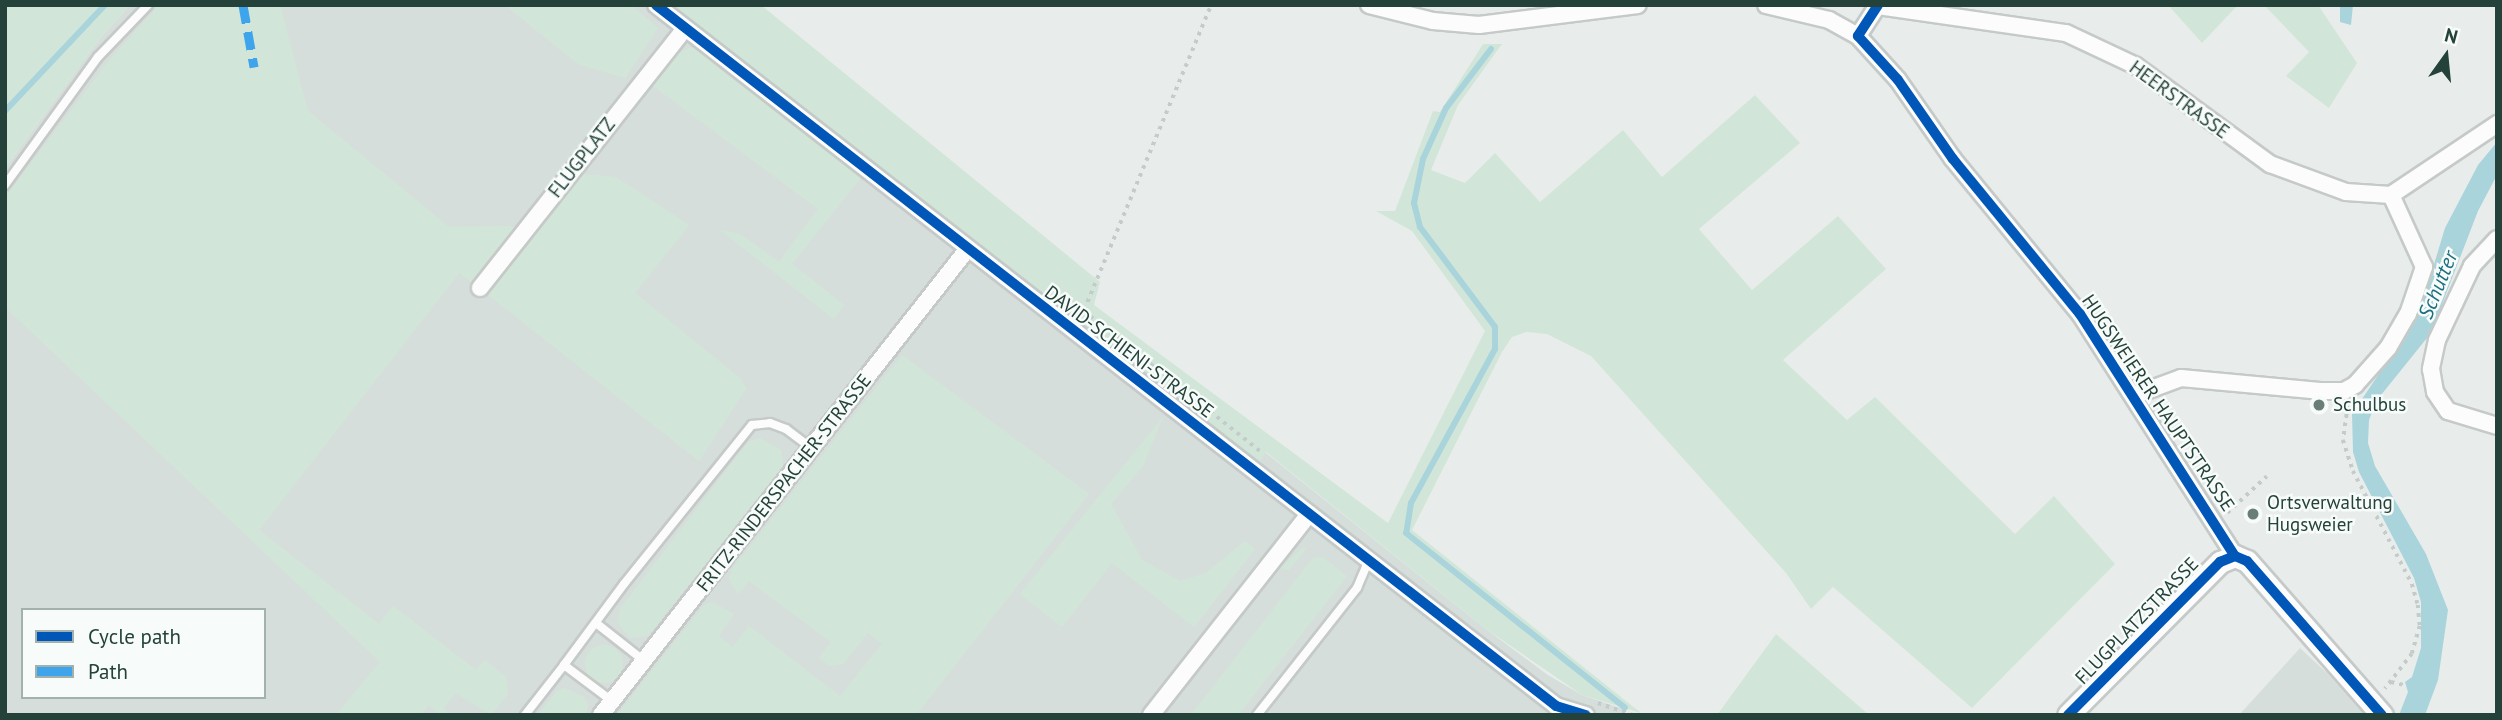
<!DOCTYPE html>
<html>
<head>
<meta charset="utf-8">
<style>
  body { margin:0 }
  #map { position:relative; width:2502px; height:720px; overflow:hidden; background:#e8edeb; font-family:"PT Sans",sans-serif }
  div>[style] { position:absolute }
  [style*='--x'] { left:calc(var(--x)*1px); top:calc(var(--y)*1px); width:calc(var(--w)*1px); rotate:calc(var(--a)*1deg) }
  .built>* { inset:0; background:#d6dedb }
  .green>* { inset:0; background:#d1e6d8 }
  .round { border-radius:50% }
  .water>* { inset:0; background:#a9d4db }
  .stream>* { height:6px; margin:-3px; padding:0 3px; transform-origin:3px; border-radius:3px; background:#a9d4db }
  .path>* { height:3.5px; margin-top:-1.75px; transform-origin:0; background:repeating-linear-gradient(90deg,#c3ccca 0 3.5px,transparent 0 8.5px) }
  .roads { filter:drop-shadow(2px 0 #c5cac8) drop-shadow(-2px 0 #c5cac8) drop-shadow(0 2px #c5cac8) drop-shadow(0 -2px #c5cac8) }
  .service>* { height:8px; margin:-4px; padding:0 4px; transform-origin:4px; border-radius:4px; background:#fcfcfc }
  .minor>* { height:16px; margin:-8px; padding:0 8px; transform-origin:8px; border-radius:8px; background:#fcfcfc }
  .tertiary>* { height:21px; margin:-10.5px; padding:0 10.5px; transform-origin:10.5px; border-radius:10.5px; background:#fcfcfc }
  .quiet>* { height:9px; margin-top:-4.5px; transform-origin:0; background:repeating-linear-gradient(90deg,#3ea4ec 0 18px,transparent 0 27px) }
  .cycleway>* { height:10px; margin:-5px; padding:0 5px; transform-origin:5px; border-radius:5px; background:#0057b8 }
  .dots>* { width:19px; height:19px; translate:-50% -50%; box-sizing:border-box; border:4px solid #f7fbf9; border-radius:50% }
  span { translate:-50% -50%; white-space:nowrap; text-align:center; line-height:1.15; -webkit-text-stroke:5px #f7fbf9; paint-order:stroke }
  .street-label { font-size:19px; color:#24423a }
  .poi-label { font-size:19px; color:#24423a }
  .left { translate:0 -50%; text-align:left }
  .water-label { font-size:21px; color:#1c6f80; font-style:italic }
  .frame { position:absolute; inset:0; border:7px solid #24423a; pointer-events:none }
  .legend { position:absolute; left:21px; top:608px; width:245px; height:91px; box-sizing:border-box; background:#f7fbf9; border:2px solid #a3b1ad; margin:0; padding:9px 12px; list-style:none; font-size:21px; color:#24423a }
  .legend li { display:flex; align-items:center; gap:14px; height:35px }
  .legend b { width:35px; border:2px solid #a3b1ad }
  .north { position:absolute; left:2411px; top:21px; width:70px; height:70px; -webkit-text-stroke:5px #f7fbf9; paint-order:stroke; rotate:15deg; font-size:19px; font-weight:700; line-height:28px; text-align:center; color:#24423a }
  .north::after { content:''; display:block; margin:auto; width:24px; height:32px; background:#24423a; clip-path:polygon(50% 0,100% 100%,50% 72%,0 100%) }
</style>
</head>
<body>
<div id="map">
  <div class="built">
    <div style="clip-path:polygon(evenodd,130px 5px,673px 5px,1258px 463px,1265px 452px,1486px 629px,1548px 675px,1582px 695px,1626px 710px,1624px 715px,5px 715px,5px 168px,100px 38px,130px 5px,23px 610px,264px 610px,264px 697px,23px 697px,23px 610px)"></div>
    <div style="clip-path:polygon(2300px 648px,2328px 674px,2364px 715px,2239px 715px)"></div>
  </div>
  <div class="green">
    <div style="clip-path:polygon(5px 5px,130px 5px,100px 38px,5px 168px)"></div>
    <div style="clip-path:polygon(159px 5px,280px 5px,308px 111px,449px 227px,511px 226px,517px 230px,473px 283px,459px 273px,259px 530px,379px 624px,393px 606px,476px 670px,485px 660px,506px 677px,508px 694px,491px 715px,456px 693px,443px 709px,451px 715px,441px 715px,429px 705px,421px 715px,336px 715px,380px 662px,5px 307px,5px 197px,112px 57px)"></div>
    <div style="clip-path:polygon(505px 5px,631px 5px,658px 28px,625px 78px,578px 64px)"></div>
    <div style="clip-path:polygon(673px 5px,761px 5px,1100px 282px,1094px 305px,1388px 523px,1485px 331px,1412px 231px,1376px 211px,1395px 211px,1433px 111px,1440px 112px,1483px 44px,1502px 44px,1458px 105px,1431px 170px,1465px 183px,1495px 153px,1540px 202px,1623px 130px,1662px 177px,1755px 95px,1800px 143px,1699px 229px,1752px 290px,1838px 216px,1886px 269px,1783px 360px,1847px 420px,1875px 397px,2015px 534px,2054px 496px,2115px 564px,1972px 708px,1833px 587px,1811px 609px,1786px 573px,1591px 356px,1547px 334px,1527px 332px,1512px 337px,1502px 352px,1412px 530px,1641px 713px,1582px 695px,1486px 629px,1266px 452px,1258px 464px)"></div>
    <div style="clip-path:polygon(2168px 5px,2238px 5px,2202px 43px)"></div>
    <div style="clip-path:polygon(2264px 5px,2318px 5px,2357px 63px,2329px 108px,2286px 76px,2309px 52px)"></div>
    <div style="clip-path:polygon(689px 48px,698px 48px,863px 175px,792px 264px,844px 305px,834px 319px,720px 230px,740px 234px,779px 262px,818px 209px,652px 85px,679px 53px)"></div>
    <div style="clip-path:polygon(582px 174px,616px 177px,689px 225px,635px 293px,741px 379px,746px 389px,699px 461px,487px 294px)"></div>
    <div style="clip-path:polygon(902px 355px,1089px 494px,916px 715px,617px 715px,704px 605px,712px 602px,734px 614px,719px 636px,733px 647px,749px 626px,840px 696px,882px 644px,868px 633px,843px 664px,830px 666px,819px 658px,831px 642px,749px 581px,738px 594px,729px 579px,732px 569px)"></div>
    <div style="clip-path:polygon(1163px 417px,1143px 466px,1111px 504px,1142px 560px,1180px 581px,1206px 573px,1245px 541px,1255px 549px,1194px 627px,1112px 563px,1062px 627px,1020px 594px)"></div>
    <div style="clip-path:polygon(760px 438px,781px 450px,783px 466px,648px 636px,630px 638px,618px 623px,620px 609px,749px 441px)"></div>
    <div style="clip-path:polygon(1304px 547px,1306px 549px,1289px 570px,1280px 568px)"></div>
    <div style="clip-path:polygon(1322px 557px,1347px 576px,1238px 715px,1191px 715px,1313px 558px)"></div>
    <div style="clip-path:polygon(1776px 634px,1869px 715px,1717px 715px)"></div>
    <div class="round" style="left:585px;top:645px;width:38px;height:38px"></div>
    <div style="clip-path:polygon(565px 688px,584px 697px,588px 705px,586px 715px,538px 715px,557px 691px)"></div>
  </div>
  <div class="water">
    <div style="clip-path:polygon(2340px 5px,2353px 5px,2351px 25px,2340px 22px)"></div>
    <div style="clip-path:polygon(2497px 142px,2497px 175px,2478px 211px,2431px 333px,2377px 400px,2369px 420px,2368px 443px,2375px 466px,2426px 554px,2448px 610px,2438px 680px,2425px 715px,2399px 715px,2408px 692px,2405px 682px,2412px 677px,2421px 648px,2421px 602px,2414px 578px,2359px 472px,2353px 452px,2352px 414px,2419px 314px,2445px 228px,2478px 165px)"></div>
  </div>
  <div class="stream">
    <div style="--x:1491;--y:49;--w:74;--a:127.3"></div>
    <div style="--x:1446;--y:108;--w:56;--a:114.3"></div>
    <div style="--x:1423;--y:159;--w:45;--a:101.6"></div>
    <div style="--x:1414;--y:203;--w:25;--a:76"></div>
    <div style="--x:1420;--y:227;--w:125;--a:53.1"></div>
    <div style="--x:1495;--y:327;--w:22;--a:90"></div>
    <div style="--x:1495;--y:349;--w:175;--a:118.6"></div>
    <div style="--x:1411;--y:503;--w:30;--a:99"></div>
    <div style="--x:1406;--y:533;--w:280;--a:38.6"></div>
    <div style="--x:5;--y:111;--w:146;--a:-46.7"></div>
  </div>
  <div class="path">
    <div style="--x:2438;--y:255;--w:20;--a:15"></div>
    <div style="--x:1084;--y:310;--w:330;--a:-67.4"></div>
    <div style="--x:1084;--y:311;--w:225;--a:38.5"></div>
    <div style="--x:2348;--y:406;--w:34;--a:98"></div>
    <div style="--x:2343;--y:440;--w:33;--a:72"></div>
    <div style="--x:2353;--y:471;--w:127;--a:62.4"></div>
    <div style="--x:2412;--y:584;--w:22;--a:74"></div>
    <div style="--x:2418;--y:605;--w:21;--a:85"></div>
    <div style="--x:2420;--y:626;--w:29;--a:106"></div>
    <div style="--x:2412;--y:654;--w:44;--a:127.6"></div>
    <div style="--x:2227;--y:513;--w:54;--a:-42.8"></div>
    <div style="--x:2391;--y:682;--w:13;--a:13"></div>
    <div style="--x:1598;--y:703;--w:37;--a:19"></div>
  </div>
  <div class="roads">
    <div class="service">
      <div style="--x:5;--y:185;--w:158;--a:-54"></div>
      <div style="--x:98;--y:57;--w:72;--a:-46.1"></div>
      <div style="--x:596;--y:623;--w:60;--a:38.2"></div>
      <div style="--x:612;--y:701;--w:60;--a:-143.1"></div>
      <div style="--x:564;--y:665;--w:101;--a:-53.5"></div>
      <div style="--x:624;--y:584;--w:204;--a:-51.2"></div>
      <div style="--x:752;--y:425;--w:18;--a:-6"></div>
      <div style="--x:770;--y:423;--w:17;--a:21"></div>
      <div style="--x:786;--y:429;--w:31;--a:37"></div>
      <div style="--x:525;--y:715;--w:63;--a:-52"></div>
      <div style="--x:1257;--y:715;--w:162;--a:-51.8"></div>
      <div style="--x:1357;--y:588;--w:30;--a:-67"></div>
    </div>
    <div class="minor">
      <div style="--x:656;--y:5;--w:1141;--a:37.91"></div>
      <div style="--x:1556;--y:706;--w:31;--a:17"></div>
      <div style="--x:1369;--y:5;--w:66;--a:14"></div>
      <div style="--x:1433;--y:21;--w:46;--a:5"></div>
      <div style="--x:1479;--y:25;--w:160;--a:-7.2"></div>
      <div style="--x:1766;--y:5;--w:65;--a:13.4"></div>
      <div style="--x:1829;--y:20;--w:33;--a:29"></div>
      <div style="--x:1858;--y:36;--w:59;--a:47.7"></div>
      <div style="--x:1898;--y:80;--w:96;--a:55.2"></div>
      <div style="--x:1953;--y:159;--w:200;--a:50.7"></div>
      <div style="--x:2080;--y:314;--w:287;--a:57.4"></div>
      <div style="--x:1878;--y:6;--w:190;--a:8.2"></div>
      <div style="--x:2066;--y:33;--w:77;--a:25.2"></div>
      <div style="--x:2136;--y:66;--w:166;--a:36.2"></div>
      <div style="--x:2270;--y:164;--w:81;--a:20.2"></div>
      <div style="--x:2346;--y:192;--w:45;--a:3.8"></div>
      <div style="--x:1858;--y:36;--w:37;--a:-57"></div>
      <div style="--x:2497;--y:239;--w:37;--a:133"></div>
      <div style="--x:2472;--y:266;--w:82;--a:115.3"></div>
      <div style="--x:2437;--y:340;--w:30;--a:102"></div>
      <div style="--x:2431;--y:369;--w:23;--a:80"></div>
      <div style="--x:2435;--y:392;--w:23;--a:56"></div>
      <div style="--x:2448;--y:411;--w:51;--a:17"></div>
      <div style="--x:480;--y:288;--w:331;--a:-51.7"></div>
      <div style="--x:2135;--y:395;--w:49;--a:-20.3"></div>
      <div style="--x:2181;--y:378;--w:142;--a:5.3"></div>
      <div style="--x:2322;--y:391;--w:22;--a:0"></div>
      <div style="--x:2344;--y:391;--w:13;--a:-29"></div>
      <div style="--x:2355;--y:385;--w:50;--a:-48.3"></div>
      <div style="--x:2388;--y:348;--w:39;--a:-60"></div>
      <div style="--x:2408;--y:314;--w:50;--a:-71.2"></div>
      <div style="--x:2424;--y:267;--w:79;--a:-114.6"></div>
      <div style="--x:2391;--y:195;--w:128;--a:-33.8"></div>
      <div style="--x:601;--y:715;--w:590;--a:-51.81"></div>
      <div style="--x:1151;--y:715;--w:256;--a:-51.8"></div>
    </div>
    <div class="tertiary">
      <div style="--x:2068;--y:715;--w:216;--a:-45.2"></div>
      <div style="--x:2220;--y:562;--w:16;--a:-22"></div>
      <div style="--x:2235;--y:556;--w:13;--a:23"></div>
      <div style="--x:2247;--y:561;--w:205;--a:48.8"></div>
    </div>
  </div>
  <div class="quiet">
    <div style="--x:243;--y:5;--w:63;--a:79.9"></div>
  </div>
  <div class="cycleway">
    <div style="--x:656;--y:5;--w:1141;--a:37.91"></div>
    <div style="--x:1556;--y:706;--w:31;--a:17"></div>
    <div style="--x:1878;--y:5;--w:37;--a:123"></div>
    <div style="--x:1858;--y:36;--w:59;--a:47.7"></div>
    <div style="--x:1898;--y:80;--w:96;--a:55.2"></div>
    <div style="--x:1953;--y:159;--w:200;--a:50.7"></div>
    <div style="--x:2080;--y:314;--w:287;--a:57.4"></div>
    <div style="--x:2235;--y:556;--w:13;--a:23"></div>
    <div style="--x:2247;--y:561;--w:205;--a:48.8"></div>
    <div style="--x:2068;--y:715;--w:216;--a:-45.2"></div>
    <div style="--x:2220;--y:562;--w:16;--a:-22"></div>
  </div>
  <div class="dots">
    <div style="left:2319px;top:405px;background:#697e78"></div>
    <div style="left:2253px;top:514px;background:#697e78"></div>
  </div>
  <div class="street-label">
    <span style="left:2179px;top:100px;rotate:36deg">HEERSTRASSE</span>
    <span style="left:582px;top:158px;rotate:-52deg">FLUGPLATZ</span>
    <span style="left:1129px;top:352px;rotate:37deg">DAVID-SCHIENI-STRASSE</span>
    <span style="left:2158px;top:403px;rotate:56deg">HUGSWEIERER HAUPTSTRASSE</span>
    <span style="left:784px;top:483px;rotate:-52deg">FRITZ-RINDERSPACHER-STRASSE</span>
    <span style="left:2137px;top:621px;rotate:-46deg">FLUGPLATZSTRASSE</span>
  </div>
  <div class="poi-label">
    <span class="left" style="left:2333px;top:405px">Schulbus</span>
    <span class="left" style="left:2267px;top:514px">Ortsverwaltung<br>Hugsweier</span>
  </div>
  <div class="water-label">
    <span style="left:2438px;top:285px;rotate:-68deg">Schutter</span>
  </div>
  <div class="frame"></div>
  <ul class="legend">
  <li><b style="height:9px;background:#0057b8"></b>Cycle path</li>
  <li><b style="height:9px;background:#3ea4ec"></b>Path</li>
  </ul>
  <div class="north">N</div>
</div>
</body>
</html>
